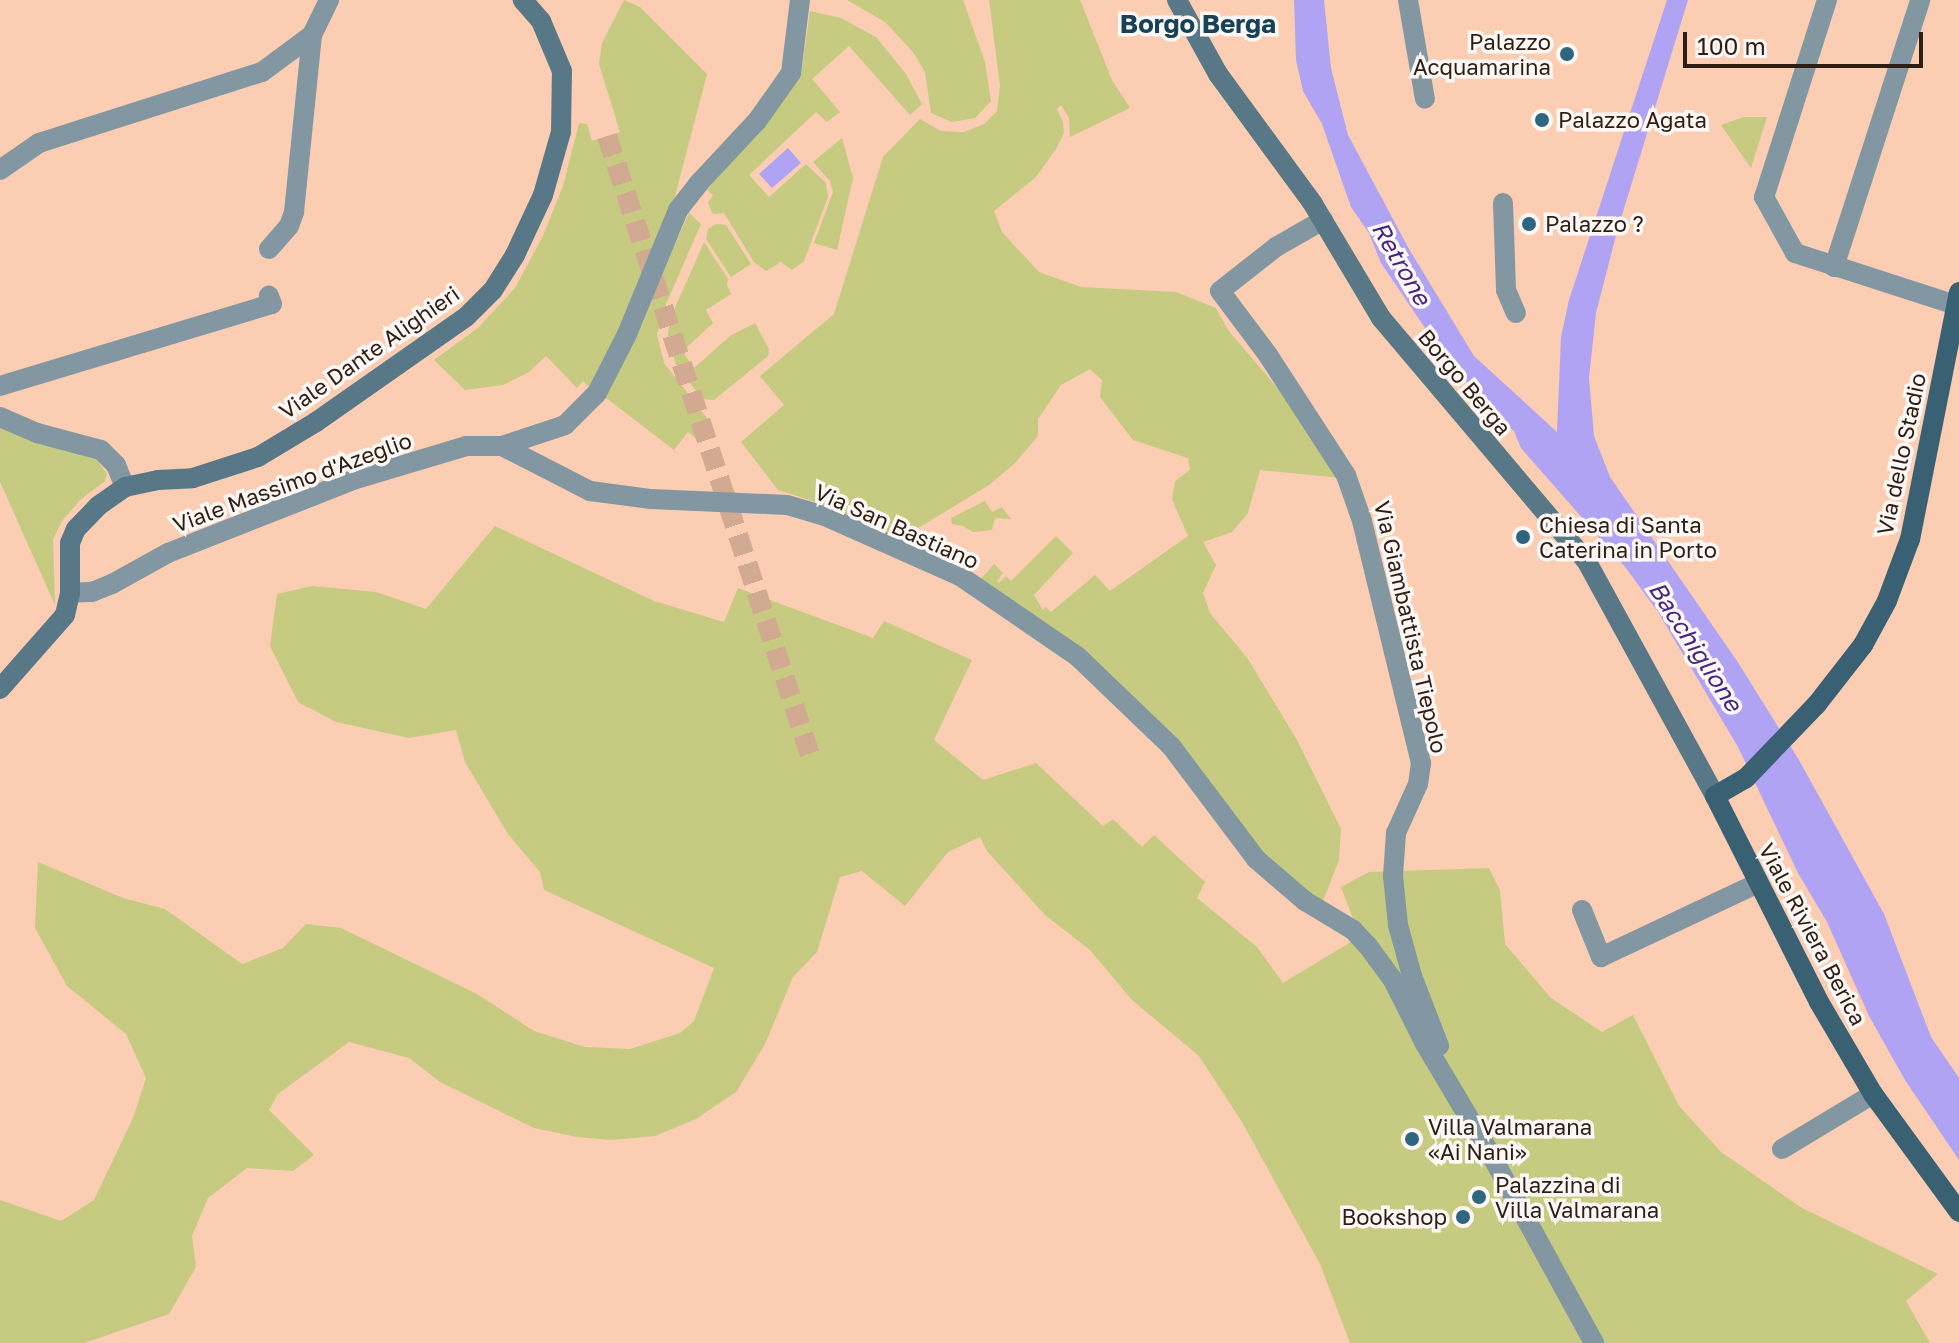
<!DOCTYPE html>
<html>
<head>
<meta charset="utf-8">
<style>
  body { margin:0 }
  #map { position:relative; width:1959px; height:1343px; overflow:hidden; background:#fbcdb2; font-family:"Golos Text",sans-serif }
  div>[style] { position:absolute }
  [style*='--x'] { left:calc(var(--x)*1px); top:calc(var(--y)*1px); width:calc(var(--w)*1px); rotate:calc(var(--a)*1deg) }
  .green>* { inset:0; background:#c6cb81 }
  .water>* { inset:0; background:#b1a3f3 }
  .street-tunnel>* { height:20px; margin-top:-10px; transform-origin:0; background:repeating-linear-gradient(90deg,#d2aa92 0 20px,transparent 0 30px) }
  .street>* { height:20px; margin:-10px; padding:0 10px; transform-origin:10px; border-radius:10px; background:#8297a2 }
  .secondary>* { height:20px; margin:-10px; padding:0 10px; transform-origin:10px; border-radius:10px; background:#587787 }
  .primary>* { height:20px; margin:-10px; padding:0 10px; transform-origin:10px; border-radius:10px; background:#3a6074 }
  .dots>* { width:22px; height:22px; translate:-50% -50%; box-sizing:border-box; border:4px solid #fdf8f5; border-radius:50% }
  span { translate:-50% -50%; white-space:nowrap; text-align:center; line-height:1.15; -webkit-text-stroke:7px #fdf8f5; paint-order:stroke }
  .poi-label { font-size:22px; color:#2d1d13 }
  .right { translate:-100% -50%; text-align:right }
  .left { translate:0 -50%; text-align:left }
  .street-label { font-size:22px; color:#2d1d13 }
  .water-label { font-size:24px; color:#422682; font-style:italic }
  .quarter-label { font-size:26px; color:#154257; font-weight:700 }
  .scale { position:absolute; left:1683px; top:32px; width:240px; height:36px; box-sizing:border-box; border:4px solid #2d1d13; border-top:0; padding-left:10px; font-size:24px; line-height:28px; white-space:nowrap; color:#2d1d13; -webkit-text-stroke:6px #fdf8f5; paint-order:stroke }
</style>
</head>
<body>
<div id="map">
  <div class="green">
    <div style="clip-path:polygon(624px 0,640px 7px,707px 74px,673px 204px,632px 304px,590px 388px,583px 381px,577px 388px,546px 356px,529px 372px,503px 385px,465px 390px,434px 360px,478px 328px,515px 288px,543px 236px,563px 186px,579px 123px,587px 124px,592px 141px,620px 132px,599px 64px,602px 43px)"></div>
    <div style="clip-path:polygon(847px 0,963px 0,985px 62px,991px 101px,975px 118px,952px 122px,931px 113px,925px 72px,913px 52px,885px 22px)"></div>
    <div style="clip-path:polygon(989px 0,1080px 0,1112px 80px,1130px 108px,1070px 137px,1069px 118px,1061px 105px,1057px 109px,1063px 122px,1064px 133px,1056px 149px,1036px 177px,994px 211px,1002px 232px,1039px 272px,1081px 287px,1176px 292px,1216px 308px,1228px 330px,1285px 397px,1341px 478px,1260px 470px,1248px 513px,1232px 532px,1203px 542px,1216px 565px,1203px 593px,1210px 613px,1248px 659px,1297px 740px,1341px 829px,1339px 860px,1321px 906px,1285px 880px,1203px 774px,978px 582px,994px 564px,1003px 573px,997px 581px,999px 583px,1006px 576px,1011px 581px,1056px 536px,1073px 553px,1034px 595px,1043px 610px,1046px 607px,1051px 612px,1095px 575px,1110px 591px,1188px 536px,1172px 499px,1175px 481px,1190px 470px,1188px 458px,1133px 440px,1100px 397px,1102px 380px,1090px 369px,1061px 385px,1038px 419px,1038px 436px,1014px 464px,989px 485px,897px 541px,819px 503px,778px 490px,741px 442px,784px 405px,760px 376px,834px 314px,883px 157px,920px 119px,941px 131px,964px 132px,984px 124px,997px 111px,1000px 86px)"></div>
    <div style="clip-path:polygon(810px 11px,841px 18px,876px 37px,906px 74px,922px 104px,910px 115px,849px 46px,812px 79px,840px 112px,827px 122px,816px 112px,749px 175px,769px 197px,806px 164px,826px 183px,828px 197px,804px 261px,792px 270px,781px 262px,766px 271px,754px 262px,724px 213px,713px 214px,708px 203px,713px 195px,705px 188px,789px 90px,802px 67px)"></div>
    <div style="clip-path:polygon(1744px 117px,1767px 117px,1751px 168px,1721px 125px)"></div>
    <div style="clip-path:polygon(842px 138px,853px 178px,837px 250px,814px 243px,833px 192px,830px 181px,813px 162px)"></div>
    <div style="clip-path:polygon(689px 213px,701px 224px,663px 311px,657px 335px,664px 363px,707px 418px,710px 432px,701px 443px,688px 432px,674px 450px,605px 397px)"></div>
    <div style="clip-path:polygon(716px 224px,726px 225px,751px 264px,731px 277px,706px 239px,708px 229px)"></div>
    <div style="clip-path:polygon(704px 242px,728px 279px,727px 285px,731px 294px,706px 310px,713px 323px,686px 348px,685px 355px,694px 368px,730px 336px,755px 323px,769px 349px,768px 356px,714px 400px,702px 399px,676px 364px,667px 339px,671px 317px)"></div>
    <div style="clip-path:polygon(0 426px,97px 460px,107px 474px,105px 481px,80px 500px,62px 521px,53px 539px,55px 605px,0 482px)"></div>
    <div style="clip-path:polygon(985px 501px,992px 512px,1002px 507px,1011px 519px,995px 518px,992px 530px,973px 532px,963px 526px,952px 524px,951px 518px)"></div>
    <div style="clip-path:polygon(495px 526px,654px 601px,724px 622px,738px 588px,873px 638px,884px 621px,972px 660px,934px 740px,983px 780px,1036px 763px,1103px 826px,1113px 819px,1142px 847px,1154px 835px,1205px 882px,1197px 898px,1257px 947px,1283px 983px,1354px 940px,1377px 968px,1587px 1343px,1350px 1343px,1320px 1264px,1242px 1122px,1199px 1056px,1132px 1000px,1090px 950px,1045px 915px,987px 851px,980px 837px,948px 852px,905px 906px,862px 871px,840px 877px,817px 952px,793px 977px,765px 1044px,736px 1092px,696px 1119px,655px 1136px,611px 1140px,577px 1137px,534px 1128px,440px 1082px,409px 1058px,349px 1042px,278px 1094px,269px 1110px,314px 1155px,293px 1171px,247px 1168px,208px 1198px,192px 1236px,196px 1267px,169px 1314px,84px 1343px,0 1343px,0 1200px,61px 1221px,94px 1200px,133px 1118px,146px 1078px,126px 1034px,67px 986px,35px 928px,38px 862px,123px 898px,165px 909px,242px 964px,283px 948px,306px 924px,341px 928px,477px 994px,534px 1031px,585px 1047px,630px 1049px,680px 1033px,694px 1021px,714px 968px,544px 890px,540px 872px,508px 834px,465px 762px,456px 730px,409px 738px,336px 722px,298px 702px,270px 646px,277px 594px,312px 586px,376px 592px,426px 609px)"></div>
    <div style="clip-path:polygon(1489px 868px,1500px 890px,1505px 944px,1551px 998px,1602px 1032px,1633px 1015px,1679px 1106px,1721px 1152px,1802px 1208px,1938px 1274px,1906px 1301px,1930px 1343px,1604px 1343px,1355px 924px,1341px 887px,1369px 872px)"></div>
  </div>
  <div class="water">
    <div style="clip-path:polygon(1294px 0,1324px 0,1331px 68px,1348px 135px,1409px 249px,1474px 356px,1557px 432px,1561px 337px,1569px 300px,1667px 0,1688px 0,1618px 228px,1596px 313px,1589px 378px,1594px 436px,1610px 477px,1737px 661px,1799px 760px,1884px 914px,1931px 1037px,1959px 1078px,1959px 1160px,1905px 1080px,1869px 1016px,1827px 922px,1798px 873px,1738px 747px,1658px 612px,1626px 568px,1521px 448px,1514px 431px,1502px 422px,1442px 353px,1381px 263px,1369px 233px,1351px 207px,1322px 124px,1303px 91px,1296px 60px)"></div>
    <div style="clip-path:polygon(788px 148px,801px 163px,772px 188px,759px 174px)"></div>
  </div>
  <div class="street-tunnel">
    <div style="--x:607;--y:136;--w:655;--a:71.84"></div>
  </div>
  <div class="street">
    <div style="--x:1408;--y:0;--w:100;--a:80.3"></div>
    <div style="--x:1827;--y:0;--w:207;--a:107.7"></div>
    <div style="--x:1764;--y:197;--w:64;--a:61"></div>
    <div style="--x:1795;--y:253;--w:169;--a:17.9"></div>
    <div style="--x:0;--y:170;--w:47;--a:-34.7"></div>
    <div style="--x:39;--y:143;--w:234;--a:-17.7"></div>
    <div style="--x:262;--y:72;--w:62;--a:-36.5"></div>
    <div style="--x:312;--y:35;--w:39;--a:-64"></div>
    <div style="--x:1503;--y:203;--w:87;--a:88"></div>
    <div style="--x:1506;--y:290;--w:25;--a:67"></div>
    <div style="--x:1323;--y:220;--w:54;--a:150.1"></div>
    <div style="--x:1276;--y:247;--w:71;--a:141.8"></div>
    <div style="--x:1220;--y:291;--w:80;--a:53.1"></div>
    <div style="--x:1268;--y:355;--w:143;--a:57"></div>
    <div style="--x:1346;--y:475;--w:49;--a:70.8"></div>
    <div style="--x:1362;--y:521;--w:249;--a:76.3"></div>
    <div style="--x:1421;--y:763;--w:21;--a:98"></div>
    <div style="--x:1418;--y:784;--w:54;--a:114.2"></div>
    <div style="--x:1396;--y:833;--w:43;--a:94"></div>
    <div style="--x:1393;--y:876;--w:49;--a:84.2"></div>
    <div style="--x:1398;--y:925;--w:53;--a:74.6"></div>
    <div style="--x:1412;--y:976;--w:75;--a:68.9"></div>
    <div style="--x:269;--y:249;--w:30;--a:-49"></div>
    <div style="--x:289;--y:226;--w:15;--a:-70"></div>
    <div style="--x:294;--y:212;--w:178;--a:-84.2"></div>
    <div style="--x:1834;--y:267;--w:281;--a:-72.1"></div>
    <div style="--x:0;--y:386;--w:284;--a:-16.8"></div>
    <div style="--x:272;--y:304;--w:9;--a:-111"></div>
    <div style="--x:0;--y:417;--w:40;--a:23.4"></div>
    <div style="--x:37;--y:433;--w:66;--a:14.9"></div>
    <div style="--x:101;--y:450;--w:21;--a:45"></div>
    <div style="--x:116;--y:465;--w:24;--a:68"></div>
    <div style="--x:502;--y:446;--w:99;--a:27.1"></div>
    <div style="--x:590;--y:491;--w:62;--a:7.5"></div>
    <div style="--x:651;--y:499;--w:136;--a:2.5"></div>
    <div style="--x:787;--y:505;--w:40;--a:16"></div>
    <div style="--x:825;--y:516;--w:148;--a:24"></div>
    <div style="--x:960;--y:576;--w:142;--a:34.4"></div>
    <div style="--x:1077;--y:656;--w:130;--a:43.8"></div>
    <div style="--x:1171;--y:746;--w:141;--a:53"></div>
    <div style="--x:1256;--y:859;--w:65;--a:40.6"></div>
    <div style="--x:1305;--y:901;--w:56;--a:31.1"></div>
    <div style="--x:1353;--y:930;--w:22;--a:47"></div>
    <div style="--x:1368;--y:946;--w:42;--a:53.7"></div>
    <div style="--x:1393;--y:980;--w:72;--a:63.4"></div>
    <div style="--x:1425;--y:1044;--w:127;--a:59.2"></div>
    <div style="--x:1490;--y:1153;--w:217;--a:61.3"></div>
    <div style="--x:70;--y:593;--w:22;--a:-3"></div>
    <div style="--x:92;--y:592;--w:22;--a:-22"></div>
    <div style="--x:112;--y:584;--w:64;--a:-29"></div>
    <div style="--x:168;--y:553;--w:199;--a:-21.5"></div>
    <div style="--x:353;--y:480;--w:118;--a:-16.7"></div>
    <div style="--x:466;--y:446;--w:36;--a:0"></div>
    <div style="--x:502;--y:446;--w:66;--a:-18.4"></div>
    <div style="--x:565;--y:425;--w:45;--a:-45"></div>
    <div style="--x:597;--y:393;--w:66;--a:-63"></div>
    <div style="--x:627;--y:334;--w:134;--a:-67.6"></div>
    <div style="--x:678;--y:210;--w:33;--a:-52"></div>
    <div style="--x:698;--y:184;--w:86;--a:-46.9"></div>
    <div style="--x:757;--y:121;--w:59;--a:-54.7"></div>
    <div style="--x:791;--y:73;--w:74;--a:-83"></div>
    <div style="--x:1582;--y:910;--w:51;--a:68"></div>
    <div style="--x:1601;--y:957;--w:174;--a:-25.2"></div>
    <div style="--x:1782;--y:1149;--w:106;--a:-31.1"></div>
  </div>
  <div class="secondary">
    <div style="--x:1177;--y:0;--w:85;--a:61"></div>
    <div style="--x:1218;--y:74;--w:161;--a:53.8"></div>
    <div style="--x:1313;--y:204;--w:133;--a:59.2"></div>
    <div style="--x:1381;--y:318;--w:319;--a:49.8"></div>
    <div style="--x:1587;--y:562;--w:267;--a:61.3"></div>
    <div style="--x:0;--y:689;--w:98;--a:-48.7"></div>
    <div style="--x:65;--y:615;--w:23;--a:-77"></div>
    <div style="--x:70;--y:593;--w:50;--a:-90"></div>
    <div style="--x:70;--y:543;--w:15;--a:-67"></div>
    <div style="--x:76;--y:529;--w:32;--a:-46"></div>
    <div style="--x:98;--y:506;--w:33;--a:-35"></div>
    <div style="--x:125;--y:487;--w:34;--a:-12"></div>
    <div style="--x:158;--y:480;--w:35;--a:-3"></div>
    <div style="--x:193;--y:478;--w:68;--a:-17.9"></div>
    <div style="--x:258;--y:457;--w:68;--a:-31.1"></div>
    <div style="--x:316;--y:422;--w:183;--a:-35"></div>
    <div style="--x:466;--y:317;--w:38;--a:-45"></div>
    <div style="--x:493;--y:290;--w:41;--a:-57.8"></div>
    <div style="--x:515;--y:255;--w:66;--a:-65"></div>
    <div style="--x:543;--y:195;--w:66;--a:-74.1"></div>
    <div style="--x:561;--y:132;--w:61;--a:-89.1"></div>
    <div style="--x:562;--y:71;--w:54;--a:-112.8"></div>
    <div style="--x:541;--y:21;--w:28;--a:-131"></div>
  </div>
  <div class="primary">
    <div style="--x:1959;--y:292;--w:252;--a:101.2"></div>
    <div style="--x:1910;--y:539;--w:66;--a:110.4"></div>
    <div style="--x:1887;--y:601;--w:50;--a:118.6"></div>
    <div style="--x:1863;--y:645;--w:75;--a:127.9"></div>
    <div style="--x:1817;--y:704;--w:103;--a:133.8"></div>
    <div style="--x:1746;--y:778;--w:36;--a:150"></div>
    <div style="--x:1715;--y:796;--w:231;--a:63.2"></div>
    <div style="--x:1819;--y:1002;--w:107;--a:59.6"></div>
    <div style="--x:1873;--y:1094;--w:146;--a:53.9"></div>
  </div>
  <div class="dots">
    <div style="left:1567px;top:54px;background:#2e6680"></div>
    <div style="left:1542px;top:120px;background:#2e6680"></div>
    <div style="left:1529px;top:224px;background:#2e6680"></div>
    <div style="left:1523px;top:537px;background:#2e6680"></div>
    <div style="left:1412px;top:1139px;background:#2e6680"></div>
    <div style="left:1479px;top:1197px;background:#2e6680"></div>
    <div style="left:1463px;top:1217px;background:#2e6680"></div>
  </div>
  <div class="poi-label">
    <span class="right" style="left:1551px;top:54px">Palazzo<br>Acquamarina</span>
    <span class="left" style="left:1558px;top:120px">Palazzo Agata</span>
    <span class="left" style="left:1545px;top:224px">Palazzo ?</span>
    <span class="left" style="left:1539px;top:537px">Chiesa di Santa<br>Caterina in Porto</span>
    <span class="left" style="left:1428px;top:1139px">Villa Valmarana<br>«Ai Nani»</span>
    <span class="left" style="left:1495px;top:1197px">Palazzina di<br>Villa Valmarana</span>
    <span class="right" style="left:1447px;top:1217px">Bookshop</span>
  </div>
  <div class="street-label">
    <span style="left:369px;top:352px;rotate:-35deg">Viale Dante Alighieri</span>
    <span style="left:1465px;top:382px;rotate:50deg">Borgo Berga</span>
    <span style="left:1901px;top:454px;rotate:-78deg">Via dello Stadio</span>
    <span style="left:292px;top:482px;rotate:-20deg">Viale Massimo d'Azeglio</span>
    <span style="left:897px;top:526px;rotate:24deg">Via San Bastiano</span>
    <span style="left:1411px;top:627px;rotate:77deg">Via Giambattista Tiepolo</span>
    <span style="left:1813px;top:934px;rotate:62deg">Viale Riviera Berica</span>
  </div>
  <div class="water-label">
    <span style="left:1402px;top:263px;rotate:60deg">Retrone</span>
    <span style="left:1696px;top:646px;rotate:57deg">Bacchiglione</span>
  </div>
  <div class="quarter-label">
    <span style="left:1198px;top:24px">Borgo Berga</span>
  </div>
  <div class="scale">100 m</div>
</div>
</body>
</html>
